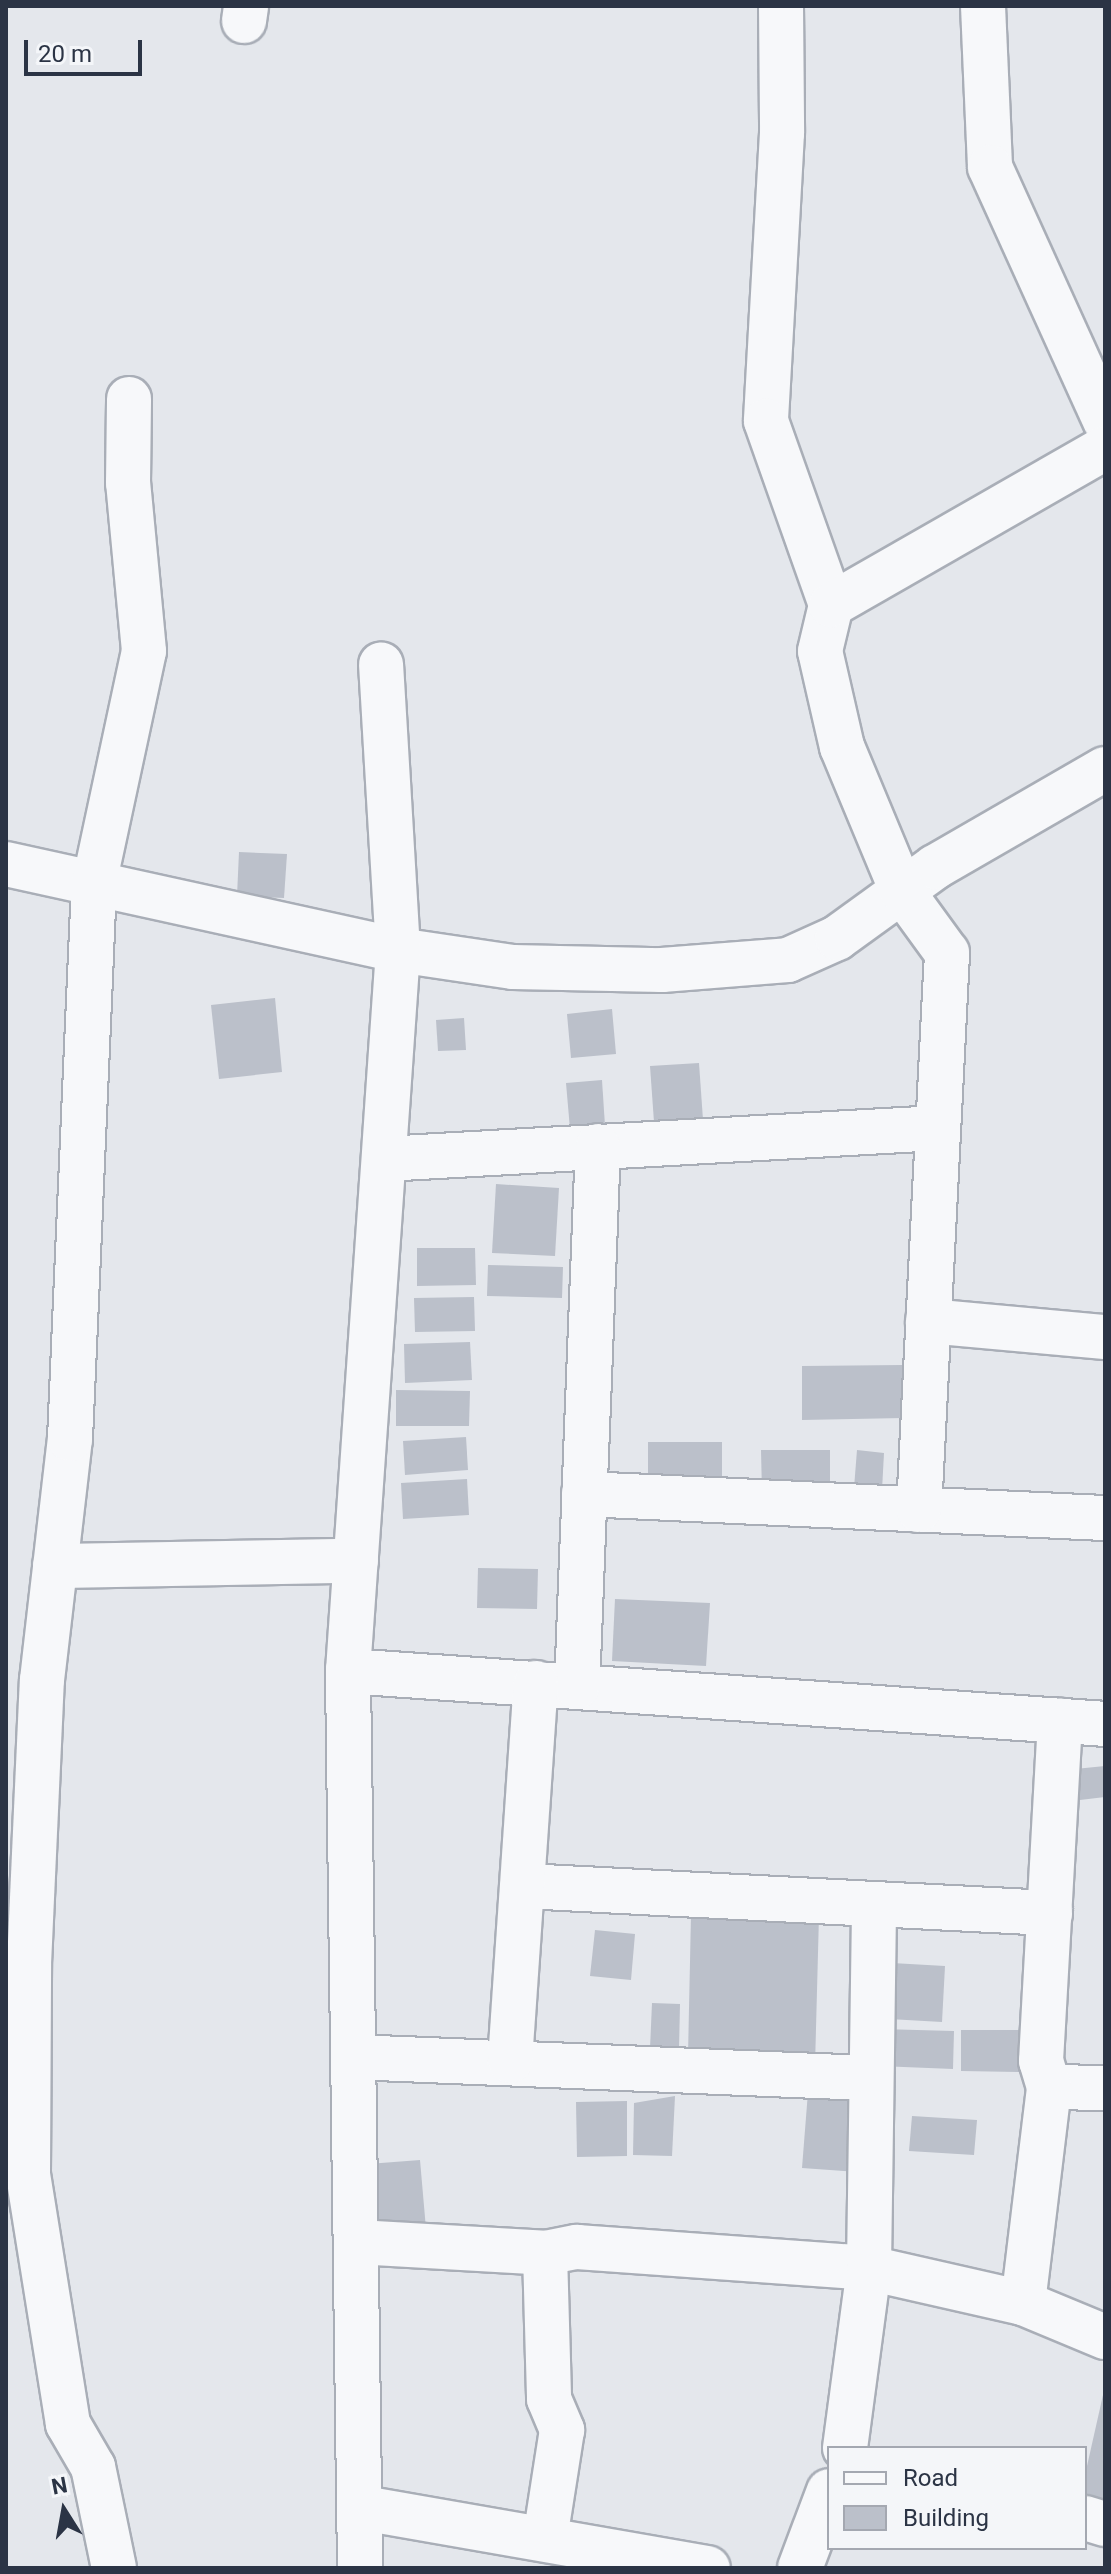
<!DOCTYPE html>
<html>
<head>
<meta charset="utf-8">
<style>
  body { margin:0 }
  #map { position:relative; width:1111px; height:2574px; overflow:hidden; background:#e4e7ec; font-family:Roboto,sans-serif }
  div>[style] { position:absolute }
  [style*='--x'] { left:calc(var(--x)*1px); top:calc(var(--y)*1px); width:calc(var(--w)*1px); rotate:calc(var(--a)*1deg) }
  .building>* { inset:0; background:#bbc0ca }
  .roads { filter:drop-shadow(2px 0 #a9aeb7) drop-shadow(-2px 0 #a9aeb7) drop-shadow(0 2px #a9aeb7) drop-shadow(0 -2px #a9aeb7) }
  .minor>* { height:44px; margin:-22px; padding:0 22px; transform-origin:22px; border-radius:22px; background:#f7f8fa }
  span { translate:-50% -50%; white-space:nowrap; text-align:center; line-height:1.15; -webkit-text-stroke:7px #f4f6f9; paint-order:stroke }
  .frame { position:absolute; inset:0; border:8px solid #2b3445; pointer-events:none }
  .legend { position:absolute; left:827px; top:2446px; width:260px; height:104px; box-sizing:border-box; background:#f4f6f9; border:2px solid #a4a8b1; margin:0; padding:10px 14px; list-style:none; font-size:24px; color:#2b3445 }
  .legend li { display:flex; align-items:center; gap:16px; height:40px }
  .legend b { width:40px; border:2px solid #a4a8b1 }
  .north { position:absolute; left:24px; top:2470px; width:80px; height:80px; -webkit-text-stroke:6px #f4f6f9; paint-order:stroke; rotate:349deg; font-size:22px; font-weight:700; line-height:32px; text-align:center; color:#2b3445 }
  .north::after { content:''; display:block; margin:auto; width:28px; height:36px; background:#2b3445; clip-path:polygon(50% 0,100% 100%,50% 72%,0 100%) }
  .scale { position:absolute; left:24px; top:40px; width:118px; height:36px; box-sizing:border-box; border:4px solid #2b3445; border-top:0; padding-left:10px; font-size:24px; line-height:28px; white-space:nowrap; color:#2b3445; -webkit-text-stroke:6px #f4f6f9; paint-order:stroke }
</style>
</head>
<body>
<div id="map">
  <div class="building">
    <div style="clip-path:polygon(239px 852px,287px 854px,284px 898px,237px 896px)"></div>
    <div style="clip-path:polygon(275px 998px,282px 1072px,219px 1079px,211px 1005px)"></div>
    <div style="clip-path:polygon(612px 1009px,616px 1054px,571px 1058px,567px 1014px)"></div>
    <div style="clip-path:polygon(464px 1018px,466px 1050px,438px 1051px,436px 1020px)"></div>
    <div style="clip-path:polygon(699px 1063px,703px 1120px,654px 1122px,650px 1066px)"></div>
    <div style="clip-path:polygon(602px 1080px,605px 1126px,570px 1129px,566px 1083px)"></div>
    <div style="clip-path:polygon(496px 1184px,559px 1188px,555px 1256px,492px 1253px)"></div>
    <div style="clip-path:polygon(417px 1248px,475px 1248px,476px 1285px,417px 1286px)"></div>
    <div style="clip-path:polygon(488px 1265px,563px 1267px,562px 1298px,487px 1296px)"></div>
    <div style="clip-path:polygon(474px 1297px,475px 1331px,415px 1332px,414px 1298px)"></div>
    <div style="clip-path:polygon(470px 1342px,472px 1380px,405px 1383px,404px 1344px)"></div>
    <div style="clip-path:polygon(902px 1365px,903px 1418px,802px 1420px,802px 1366px)"></div>
    <div style="clip-path:polygon(396px 1390px,470px 1391px,469px 1426px,396px 1426px)"></div>
    <div style="clip-path:polygon(466px 1437px,468px 1470px,405px 1475px,403px 1441px)"></div>
    <div style="clip-path:polygon(648px 1442px,722px 1442px,722px 1491px,648px 1491px)"></div>
    <div style="clip-path:polygon(761px 1450px,830px 1450px,830px 1494px,762px 1493px)"></div>
    <div style="clip-path:polygon(857px 1450px,884px 1453px,882px 1490px,854px 1488px)"></div>
    <div style="clip-path:polygon(467px 1479px,469px 1515px,403px 1519px,401px 1483px)"></div>
    <div style="clip-path:polygon(478px 1568px,538px 1569px,537px 1609px,477px 1608px)"></div>
    <div style="clip-path:polygon(615px 1599px,710px 1603px,706px 1666px,612px 1661px)"></div>
    <div style="clip-path:polygon(1105px 1766px,1105px 1797px,1080px 1800px,1075px 1769px)"></div>
    <div style="clip-path:polygon(691px 1915px,819px 1915px,815px 2066px,688px 2056px)"></div>
    <div style="clip-path:polygon(595px 1930px,635px 1934px,631px 1980px,590px 1976px)"></div>
    <div style="clip-path:polygon(892px 1963px,945px 1966px,942px 2022px,889px 2019px)"></div>
    <div style="clip-path:polygon(652px 2003px,680px 2004px,679px 2049px,650px 2049px)"></div>
    <div style="clip-path:polygon(880px 2029px,954px 2031px,953px 2069px,879px 2066px)"></div>
    <div style="clip-path:polygon(961px 2030px,1023px 2030px,1023px 2072px,961px 2071px)"></div>
    <div style="clip-path:polygon(808px 2092px,865px 2096px,858px 2172px,802px 2168px)"></div>
    <div style="clip-path:polygon(675px 2096px,672px 2156px,633px 2155px,634px 2103px)"></div>
    <div style="clip-path:polygon(627px 2101px,627px 2156px,577px 2157px,576px 2102px)"></div>
    <div style="clip-path:polygon(912px 2116px,977px 2120px,974px 2155px,909px 2151px)"></div>
    <div style="clip-path:polygon(420px 2160px,426px 2229px,374px 2234px,368px 2164px)"></div>
    <div style="clip-path:polygon(1105px 2386px,1105px 2505px,1085px 2501px,1085px 2475px)"></div>
  </div>
  <div class="roads">
    <div class="minor">
      <div style="--x:781;--y:6;--w:127;--a:89.5"></div>
      <div style="--x:782;--y:133;--w:288;--a:93.2"></div>
      <div style="--x:766;--y:421;--w:195;--a:70.5"></div>
      <div style="--x:983;--y:6;--w:161;--a:87.5"></div>
      <div style="--x:990;--y:167;--w:279;--a:65.6"></div>
      <div style="--x:244;--y:21;--w:15;--a:-82"></div>
      <div style="--x:6;--y:864;--w:401;--a:12.4"></div>
      <div style="--x:398;--y:950;--w:116;--a:8.4"></div>
      <div style="--x:513;--y:967;--w:149;--a:1.2"></div>
      <div style="--x:662;--y:970;--w:126;--a:-4.5"></div>
      <div style="--x:788;--y:960;--w:54;--a:-24.2"></div>
      <div style="--x:837;--y:938;--w:121;--a:-35.9"></div>
      <div style="--x:935;--y:867;--w:196;--a:-30"></div>
      <div style="--x:384;--y:1159;--w:555;--a:-3.2"></div>
      <div style="--x:928;--y:1321;--w:178;--a:5.2"></div>
      <div style="--x:584;--y:1494;--w:522;--a:2.64"></div>
      <div style="--x:919;--y:1510;--w:558;--a:-87.12"></div>
      <div style="--x:947;--y:953;--w:77;--a:-126"></div>
      <div style="--x:902;--y:891;--w:156;--a:-112.6"></div>
      <div style="--x:842;--y:747;--w:98;--a:-102.9"></div>
      <div style="--x:820;--y:651;--w:47;--a:-76.6"></div>
      <div style="--x:831;--y:605;--w:316;--a:-29.8"></div>
      <div style="--x:55;--y:1566;--w:301;--a:-1"></div>
      <div style="--x:348;--y:1671;--w:759;--a:4"></div>
      <div style="--x:577;--y:1687;--w:541;--a:-87.78"></div>
      <div style="--x:524;--y:1886;--w:527;--a:2.94"></div>
      <div style="--x:353;--y:2057;--w:515;--a:2.34"></div>
      <div style="--x:510;--y:2061;--w:379;--a:-86.1"></div>
      <div style="--x:1049;--y:2087;--w:56;--a:1"></div>
      <div style="--x:357;--y:2242;--w:188;--a:3.3"></div>
      <div style="--x:545;--y:2253;--w:33;--a:-11"></div>
      <div style="--x:577;--y:2247;--w:293;--a:4.1"></div>
      <div style="--x:869;--y:2268;--w:158;--a:12.8"></div>
      <div style="--x:1023;--y:2303;--w:89;--a:22.5"></div>
      <div style="--x:545;--y:2253;--w:146;--a:88.4"></div>
      <div style="--x:549;--y:2399;--w:34;--a:67"></div>
      <div style="--x:562;--y:2430;--w:110;--a:98.9"></div>
      <div style="--x:1023;--y:2303;--w:218;--a:-83.1"></div>
      <div style="--x:1049;--y:2087;--w:27;--a:-107"></div>
      <div style="--x:1041;--y:2061;--w:341;--a:-86.8"></div>
      <div style="--x:845;--y:2448;--w:182;--a:-82.4"></div>
      <div style="--x:869;--y:2268;--w:364;--a:-89.2"></div>
      <div style="--x:363;--y:2508;--w:350;--a:9.9"></div>
      <div style="--x:1085;--y:2518;--w:21;--a:17"></div>
      <div style="--x:114;--y:2568;--w:103;--a:-101.7"></div>
      <div style="--x:93;--y:2467;--w:50;--a:-120.2"></div>
      <div style="--x:68;--y:2424;--w:254;--a:-99.1"></div>
      <div style="--x:28;--y:2173;--w:209;--a:-89.7"></div>
      <div style="--x:29;--y:1964;--w:284;--a:-87.4"></div>
      <div style="--x:42;--y:1680;--w:243;--a:-83.4"></div>
      <div style="--x:70;--y:1439;--w:556;--a:-87.52"></div>
      <div style="--x:94;--y:884;--w:238;--a:-77.9"></div>
      <div style="--x:144;--y:651;--w:169;--a:-95.4"></div>
      <div style="--x:128;--y:483;--w:84;--a:-89.3"></div>
      <div style="--x:360;--y:2568;--w:897;--a:-90.77"></div>
      <div style="--x:348;--y:1671;--w:723;--a:-86.03"></div>
      <div style="--x:398;--y:950;--w:286;--a:-93.4"></div>
      <div style="--x:800;--y:2568;--w:82;--a:-69.4"></div>
    </div>
  </div>
  <div class="frame"></div>
  <ul class="legend">
  <li><b style="height:10px;background:#f7f8fa"></b>Road</li>
  <li><b style="height:22px;background:#bbc0ca"></b>Building</li>
  </ul>
  <div class="north">N</div>
  <div class="scale">20 m</div>
</div>
</body>
</html>
